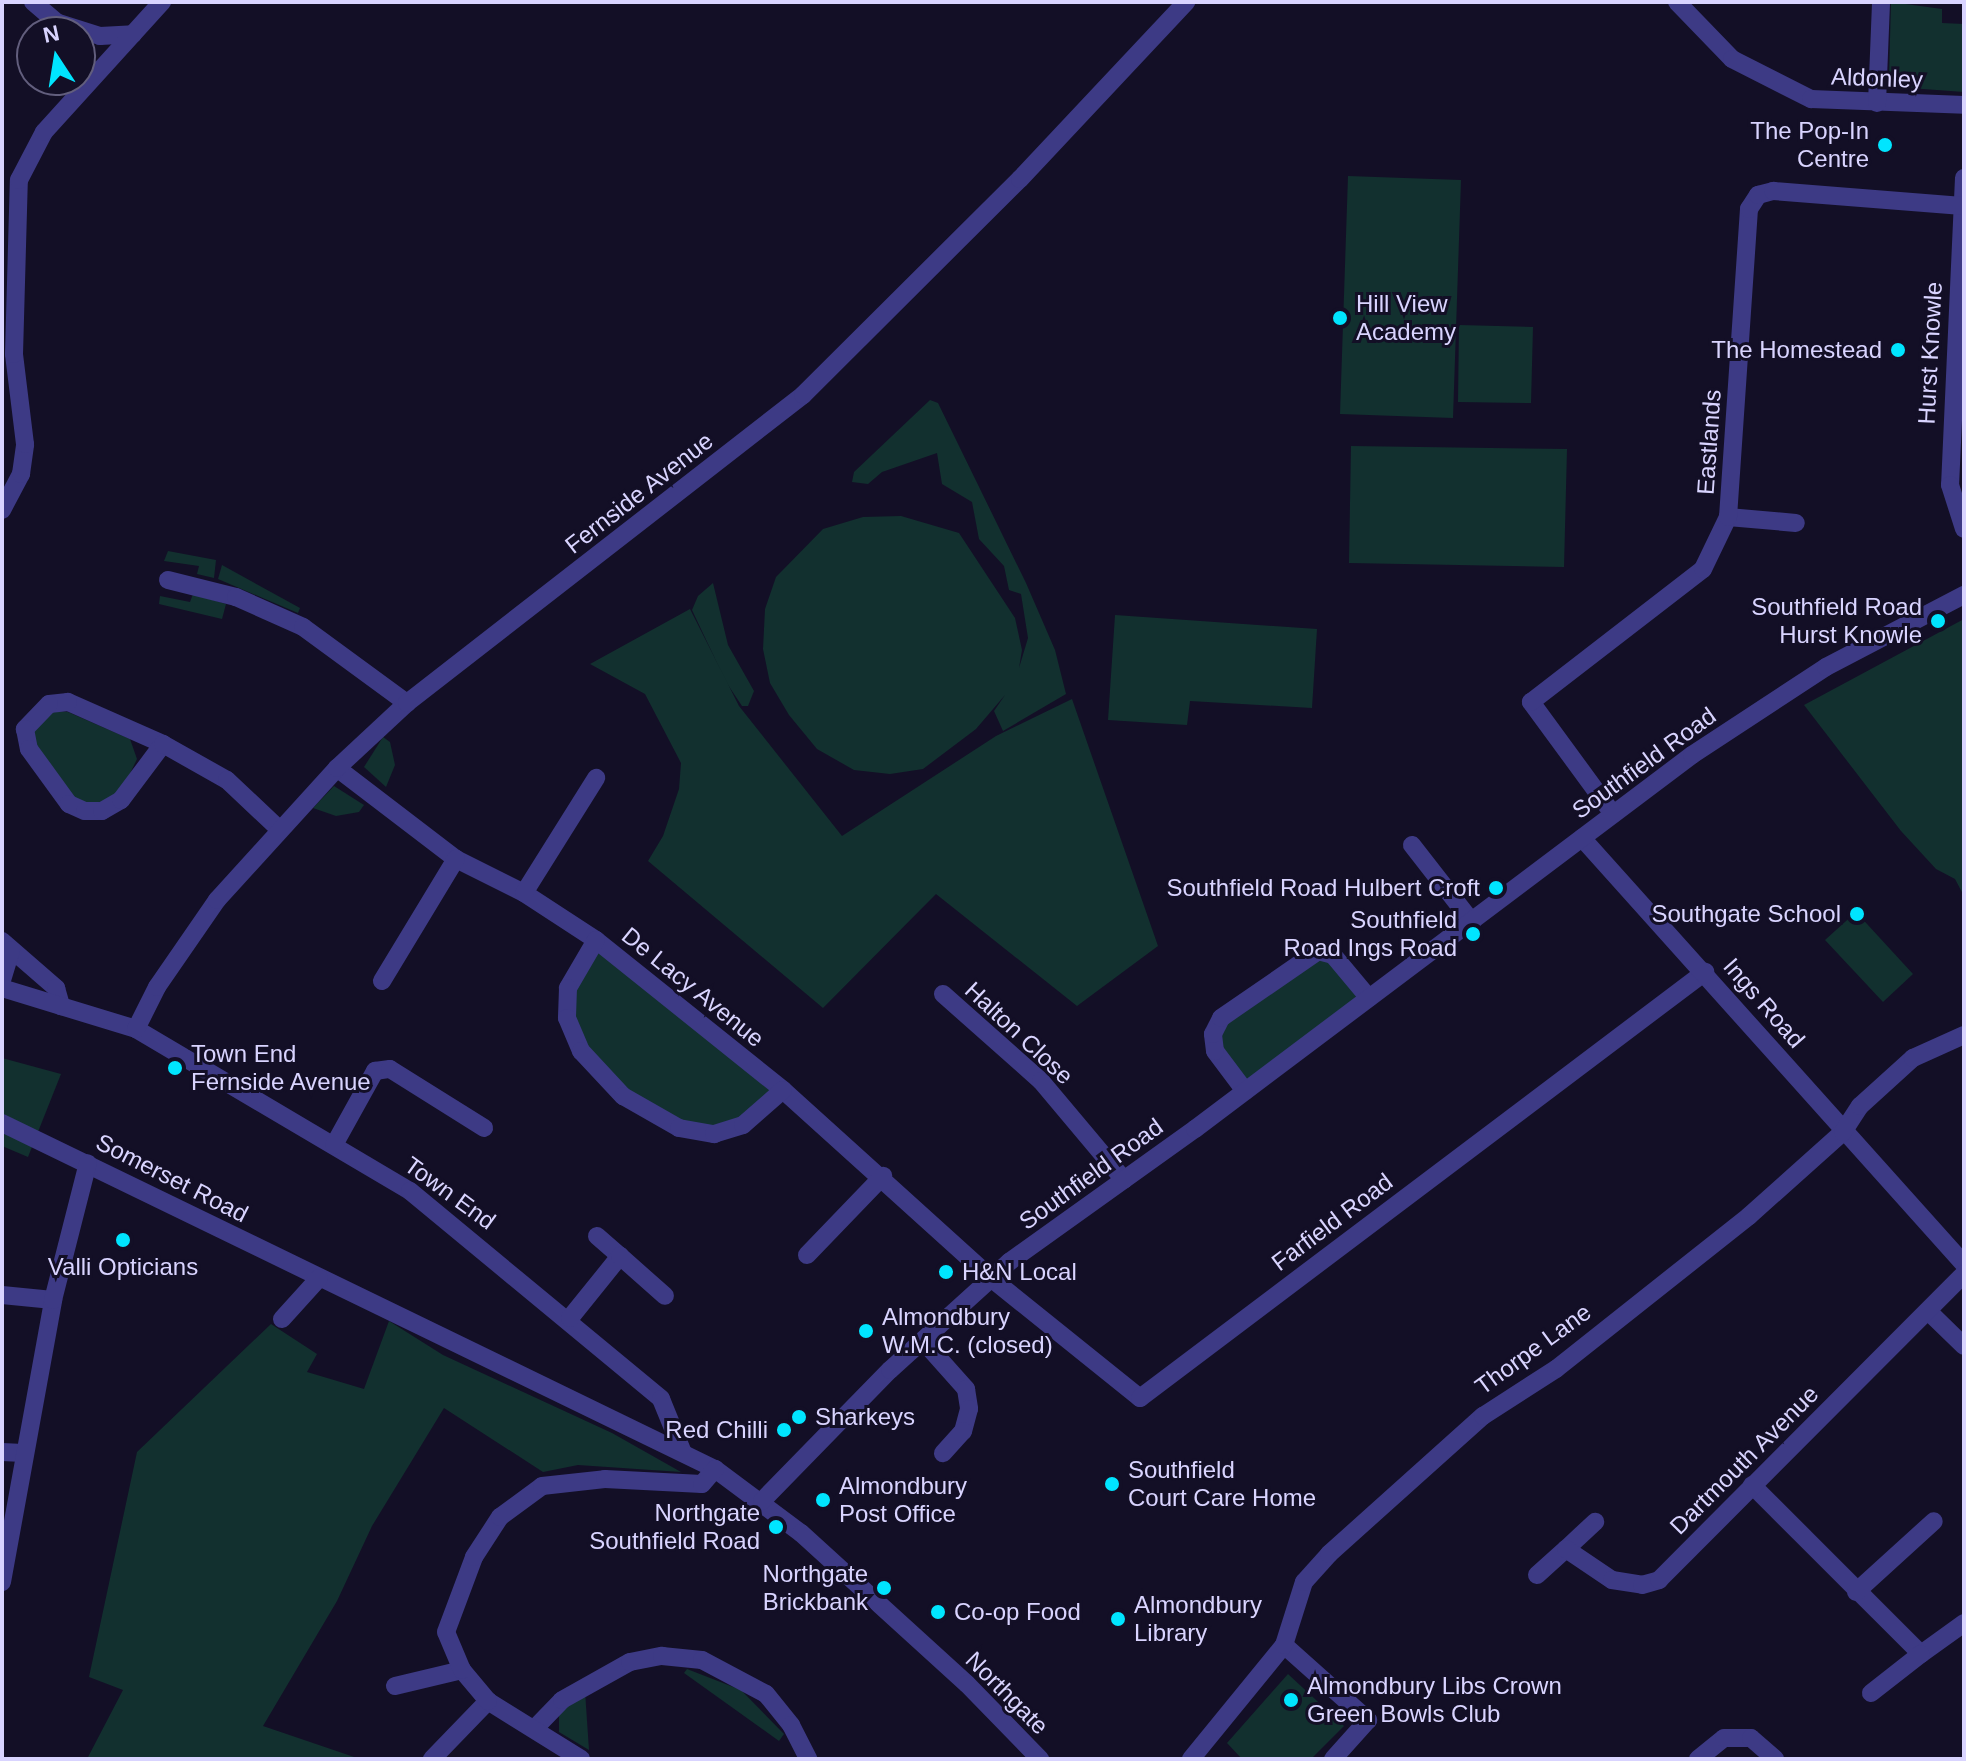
<!DOCTYPE html>
<html>
<head>
<meta charset="utf-8">
<style>
  body { margin:0 }
  #map { position:relative; width:1966px; height:1761px; overflow:hidden; background:#130f26; font-family:Helvetica,sans-serif }
  div>[style] { position:absolute }
  [style*='--x'] { left:calc(var(--x)*1px); top:calc(var(--y)*1px); width:calc(var(--w)*1px); rotate:calc(var(--a)*1deg) }
  .green>* { inset:0; background:#12302f }
  .minor>* { height:18px; margin:-9px; padding:0 9px; transform-origin:9px; border-radius:9px; background:#3d3a85 }
  .dots>* { width:22px; height:22px; translate:-50% -50%; box-sizing:border-box; border:4px solid #130f26; border-radius:50% }
  span { translate:-50% -50%; white-space:nowrap; text-align:center; line-height:1.15; -webkit-text-stroke:6px #130f26; paint-order:stroke }
  .street-label { font-size:24px; color:#d9d4ff }
  .poi-label { font-size:24px; color:#d9d4ff }
  .right { translate:-100% -50%; text-align:right }
  .left { translate:0 -50%; text-align:left }
  .frame { position:absolute; inset:0; border:4px solid #d9d4ff; pointer-events:none }
  .north { position:absolute; left:16px; top:16px; width:80px; height:80px; box-sizing:border-box; background:#130f26; border:2px solid #625e7d; border-radius:50%; rotate:348deg; font-size:22px; font-weight:700; line-height:32px; text-align:center; color:#d9d4ff }
  .north::after { content:''; display:block; margin:auto; width:28px; height:36px; background:#00e5ff; clip-path:polygon(50% 0,100% 100%,50% 72%,0 100%) }
</style>
</head>
<body>
<div id="map">
  <div class="green">
    <div style="clip-path:polygon(1891px 2px,1942px 9px,1942px 23px,1964px 24px,1964px 92px,1896px 87px,1889px 77px)"></div>
    <div style="clip-path:polygon(1348px 176px,1461px 180px,1453px 418px,1340px 414px)"></div>
    <div style="clip-path:polygon(1459px 325px,1533px 327px,1531px 403px,1458px 402px)"></div>
    <div style="clip-path:polygon(930px 400px,938px 403px,1026px 583px,1055px 650px,1066px 694px,1003px 731px,994px 711px,1005px 695px,976px 729px,923px 769px,890px 774px,854px 770px,817px 749px,789px 715px,770px 683px,763px 649px,765px 609px,776px 577px,823px 529px,863px 517px,901px 516px,959px 533px,1015px 618px,1022px 650px,1019px 668px,1028px 638px,1021px 594px,1009px 590px,1004px 566px,979px 539px,972px 502px,942px 484px,937px 453px,882px 472px,868px 484px,852px 482px,854px 472px)"></div>
    <div style="clip-path:polygon(1351px 446px,1567px 449px,1564px 567px,1349px 563px)"></div>
    <div style="clip-path:polygon(168px 551px,216px 560px,214px 578px,197px 574px,199px 566px,164px 561px)"></div>
    <div style="clip-path:polygon(222px 565px,300px 608px,298px 613px,218px 579px)"></div>
    <div style="clip-path:polygon(713px 583px,728px 645px,754px 691px,748px 706px,742px 706px,726px 682px,692px 610px,698px 596px)"></div>
    <div style="clip-path:polygon(193px 594px,226px 604px,222px 619px,159px 604px,160px 596px,190px 602px)"></div>
    <div style="clip-path:polygon(690px 609px,739px 706px,842px 836px,996px 736px,1072px 699px,1158px 946px,1077px 1006px,936px 894px,823px 1008px,648px 861px,663px 836px,679px 789px,681px 763px,645px 694px,590px 664px)"></div>
    <div style="clip-path:polygon(1115px 615px,1317px 629px,1312px 708px,1190px 701px,1187px 725px,1108px 720px)"></div>
    <div style="clip-path:polygon(1964px 619px,1964px 896px,1955px 879px,1936px 869px,1901px 831px,1804px 705px)"></div>
    <div style="clip-path:polygon(47px 710px,68px 712px,130px 739px,137px 759px,121px 792px,99px 807px,71px 800px,30px 749px,32px 725px)"></div>
    <div style="clip-path:polygon(383px 737px,390px 742px,395px 765px,386px 787px,364px 767px)"></div>
    <div style="clip-path:polygon(334px 786px,364px 805px,359px 812px,336px 816px,313px 808px)"></div>
    <div style="clip-path:polygon(1856px 912px,1913px 974px,1883px 1002px,1825px 940px)"></div>
    <div style="clip-path:polygon(596px 940px,783px 1090px,714px 1134px,642px 1111px,581px 1051px,568px 988px)"></div>
    <div style="clip-path:polygon(1318px 951px,1369px 998px,1241px 1092px,1215px 1051px,1221px 1018px)"></div>
    <div style="clip-path:polygon(2px 1058px,61px 1074px,28px 1157px,2px 1146px)"></div>
    <div style="clip-path:polygon(389px 1321px,443px 1355px,612px 1433px,681px 1472px,578px 1465px,543px 1472px,444px 1408px,372px 1526px,337px 1601px,263px 1726px,360px 1759px,87px 1759px,123px 1690px,89px 1677px,137px 1452px,271px 1324px,317px 1354px,307px 1372px,364px 1389px)"></div>
    <div style="clip-path:polygon(687px 1669px,741px 1690px,784px 1734px,779px 1741px,684px 1673px)"></div>
    <div style="clip-path:polygon(1288px 1674px,1344px 1726px,1311px 1759px,1242px 1759px,1227px 1743px)"></div>
    <div style="clip-path:polygon(585px 1691px,589px 1750px,559px 1732px,559px 1714px)"></div>
  </div>
  <div class="minor">
    <div style="--x:33;--y:2;--w:46;--a:40.6"></div>
    <div style="--x:1677;--y:2;--w:79;--a:46"></div>
    <div style="--x:1732;--y:59;--w:89;--a:26.9"></div>
    <div style="--x:1811;--y:99;--w:153;--a:2.2"></div>
    <div style="--x:59;--y:23;--w:43;--a:17.6"></div>
    <div style="--x:100;--y:36;--w:33;--a:-3"></div>
    <div style="--x:80;--y:45;--w:33;--a:70"></div>
    <div style="--x:1877;--y:103;--w:101;--a:-87.7"></div>
    <div style="--x:1964;--y:178;--w:307;--a:92.6"></div>
    <div style="--x:1950;--y:485;--w:46;--a:72.3"></div>
    <div style="--x:2;--y:510;--w:41;--a:-62.2"></div>
    <div style="--x:21;--y:474;--w:30;--a:-82"></div>
    <div style="--x:25;--y:444;--w:91;--a:-97"></div>
    <div style="--x:14;--y:354;--w:174;--a:-88.4"></div>
    <div style="--x:19;--y:180;--w:54;--a:-62.5"></div>
    <div style="--x:44;--y:132;--w:176;--a:-47.8"></div>
    <div style="--x:1728;--y:517;--w:68;--a:5"></div>
    <div style="--x:168;--y:580;--w:70;--a:14"></div>
    <div style="--x:236;--y:597;--w:73;--a:24.1"></div>
    <div style="--x:303;--y:627;--w:129;--a:36.2"></div>
    <div style="--x:163;--y:744;--w:104;--a:-156.1"></div>
    <div style="--x:68;--y:702;--w:19;--a:174"></div>
    <div style="--x:49;--y:704;--w:35;--a:134"></div>
    <div style="--x:25;--y:729;--w:20;--a:79"></div>
    <div style="--x:29;--y:749;--w:68;--a:54"></div>
    <div style="--x:69;--y:804;--w:17;--a:24"></div>
    <div style="--x:85;--y:811;--w:17;--a:0"></div>
    <div style="--x:102;--y:811;--w:22;--a:-30"></div>
    <div style="--x:121;--y:800;--w:70;--a:-53.1"></div>
    <div style="--x:163;--y:744;--w:73;--a:29.4"></div>
    <div style="--x:227;--y:780;--w:70;--a:43.3"></div>
    <div style="--x:337;--y:768;--w:150;--a:37.4"></div>
    <div style="--x:456;--y:859;--w:76;--a:26.6"></div>
    <div style="--x:524;--y:893;--w:86;--a:33.1"></div>
    <div style="--x:596;--y:940;--w:240;--a:38.7"></div>
    <div style="--x:783;--y:1090;--w:282;--a:42.1"></div>
    <div style="--x:992;--y:1279;--w:190;--a:38.8"></div>
    <div style="--x:1140;--y:1398;--w:708;--a:-37.02"></div>
    <div style="--x:1613;--y:814;--w:139;--a:-126.2"></div>
    <div style="--x:1531;--y:702;--w:217;--a:-37.7"></div>
    <div style="--x:1703;--y:569;--w:58;--a:-64.3"></div>
    <div style="--x:1728;--y:517;--w:309;--a:-86.1"></div>
    <div style="--x:1749;--y:209;--w:17;--a:-57"></div>
    <div style="--x:1758;--y:195;--w:16;--a:-15"></div>
    <div style="--x:1773;--y:191;--w:190;--a:4.5"></div>
    <div style="--x:1582;--y:838;--w:572;--a:48.12"></div>
    <div style="--x:1412;--y:845;--w:98;--a:52.1"></div>
    <div style="--x:524;--y:893;--w:136;--a:-57.9"></div>
    <div style="--x:596;--y:940;--w:56;--a:120.3"></div>
    <div style="--x:568;--y:988;--w:30;--a:92"></div>
    <div style="--x:567;--y:1018;--w:36;--a:67"></div>
    <div style="--x:581;--y:1051;--w:62;--a:47"></div>
    <div style="--x:623;--y:1096;--w:64;--a:29.7"></div>
    <div style="--x:679;--y:1128;--w:36;--a:10"></div>
    <div style="--x:714;--y:1134;--w:30;--a:-17"></div>
    <div style="--x:743;--y:1125;--w:53;--a:-41.2"></div>
    <div style="--x:2;--y:941;--w:72;--a:41"></div>
    <div style="--x:56;--y:988;--w:19;--a:74"></div>
    <div style="--x:2;--y:980;--w:31;--a:-73"></div>
    <div style="--x:382;--y:981;--w:143;--a:-58.8"></div>
    <div style="--x:2;--y:988;--w:140;--a:17"></div>
    <div style="--x:136;--y:1029;--w:318;--a:30.6"></div>
    <div style="--x:410;--y:1191;--w:326;--a:39.6"></div>
    <div style="--x:661;--y:1399;--w:58;--a:67.8"></div>
    <div style="--x:943;--y:994;--w:131;--a:41.6"></div>
    <div style="--x:1041;--y:1081;--w:129;--a:50"></div>
    <div style="--x:136;--y:1029;--w:47;--a:-63.4"></div>
    <div style="--x:157;--y:987;--w:106;--a:-55.4"></div>
    <div style="--x:217;--y:900;--w:178;--a:-47.7"></div>
    <div style="--x:337;--y:768;--w:96;--a:-42.9"></div>
    <div style="--x:407;--y:703;--w:502;--a:-37.87"></div>
    <div style="--x:803;--y:395;--w:306;--a:-44.9"></div>
    <div style="--x:1020;--y:179;--w:243;--a:-46.8"></div>
    <div style="--x:1245;--y:1091;--w:50;--a:-126.9"></div>
    <div style="--x:1215;--y:1051;--w:17;--a:-97"></div>
    <div style="--x:1213;--y:1034;--w:18;--a:-63"></div>
    <div style="--x:1221;--y:1018;--w:118;--a:-34.6"></div>
    <div style="--x:1318;--y:951;--w:16;--a:15"></div>
    <div style="--x:1333;--y:955;--w:56;--a:50.1"></div>
    <div style="--x:2;--y:1123;--w:793;--a:25.89"></div>
    <div style="--x:715;--y:1469;--w:107;--a:36.7"></div>
    <div style="--x:801;--y:1533;--w:224;--a:42.3"></div>
    <div style="--x:967;--y:1684;--w:105;--a:45.8"></div>
    <div style="--x:334;--y:1145;--w:85;--a:-61"></div>
    <div style="--x:375;--y:1071;--w:15;--a:-8"></div>
    <div style="--x:390;--y:1069;--w:111;--a:32.1"></div>
    <div style="--x:597;--y:1236;--w:30;--a:41"></div>
    <div style="--x:807;--y:1255;--w:110;--a:-46.1"></div>
    <div style="--x:2;--y:1295;--w:51;--a:5.6"></div>
    <div style="--x:1928;--y:1311;--w:50;--a:44.2"></div>
    <div style="--x:570;--y:1318;--w:80;--a:-51.1"></div>
    <div style="--x:620;--y:1256;--w:60;--a:41.6"></div>
    <div style="--x:282;--y:1319;--w:55;--a:-47.9"></div>
    <div style="--x:925;--y:1343;--w:62;--a:48.3"></div>
    <div style="--x:966;--y:1389;--w:20;--a:81"></div>
    <div style="--x:969;--y:1409;--w:23;--a:105"></div>
    <div style="--x:963;--y:1431;--w:30;--a:132"></div>
    <div style="--x:2;--y:1452;--w:21;--a:3"></div>
    <div style="--x:1752;--y:1485;--w:239;--a:45"></div>
    <div style="--x:1921;--y:1654;--w:53;--a:-35.8"></div>
    <div style="--x:762;--y:1501;--w:183;--a:-45.7"></div>
    <div style="--x:890;--y:1370;--w:161;--a:-42.2"></div>
    <div style="--x:1009;--y:1262;--w:229;--a:-35.6"></div>
    <div style="--x:1195;--y:1129;--w:622;--a:-36.96"></div>
    <div style="--x:1692;--y:755;--w:160;--a:-33.3"></div>
    <div style="--x:1826;--y:667;--w:156;--a:-27.6"></div>
    <div style="--x:1566;--y:1549;--w:40;--a:-43"></div>
    <div style="--x:1537;--y:1575;--w:39;--a:-42"></div>
    <div style="--x:1566;--y:1549;--w:55;--a:34"></div>
    <div style="--x:1612;--y:1580;--w:30;--a:9"></div>
    <div style="--x:1642;--y:1585;--w:18;--a:-16"></div>
    <div style="--x:1659;--y:1580;--w:432;--a:-45.1"></div>
    <div style="--x:2;--y:1582;--w:287;--a:-79.7"></div>
    <div style="--x:53;--y:1300;--w:141;--a:-75.7"></div>
    <div style="--x:1856;--y:1592;--w:105;--a:-42.3"></div>
    <div style="--x:1284;--y:1645;--w:113;--a:41.8"></div>
    <div style="--x:1368;--y:1720;--w:52;--a:131.9"></div>
    <div style="--x:395;--y:1686;--w:69;--a:-13.4"></div>
    <div style="--x:1871;--y:1693;--w:63;--a:-38"></div>
    <div style="--x:536;--y:1727;--w:37;--a:-46"></div>
    <div style="--x:562;--y:1700;--w:78;--a:-29.2"></div>
    <div style="--x:630;--y:1662;--w:33;--a:-11"></div>
    <div style="--x:662;--y:1656;--w:40;--a:5.7"></div>
    <div style="--x:702;--y:1660;--w:72;--a:28"></div>
    <div style="--x:766;--y:1694;--w:40;--a:51"></div>
    <div style="--x:791;--y:1725;--w:38;--a:63"></div>
    <div style="--x:432;--y:1759;--w:81;--a:-46"></div>
    <div style="--x:581;--y:1759;--w:110;--a:-148.1"></div>
    <div style="--x:488;--y:1701;--w:40;--a:-130"></div>
    <div style="--x:462;--y:1670;--w:41;--a:-112.8"></div>
    <div style="--x:446;--y:1632;--w:80;--a:-69.5"></div>
    <div style="--x:474;--y:1557;--w:48;--a:-57"></div>
    <div style="--x:500;--y:1517;--w:52;--a:-36.4"></div>
    <div style="--x:542;--y:1486;--w:63;--a:-6.3"></div>
    <div style="--x:605;--y:1479;--w:97;--a:3"></div>
    <div style="--x:702;--y:1484;--w:20;--a:-49"></div>
    <div style="--x:1191;--y:1759;--w:147;--a:-50.8"></div>
    <div style="--x:1284;--y:1645;--w:66;--a:-72.4"></div>
    <div style="--x:1304;--y:1582;--w:38;--a:-48"></div>
    <div style="--x:1329;--y:1554;--w:207;--a:-41.9"></div>
    <div style="--x:1483;--y:1416;--w:87;--a:-32.8"></div>
    <div style="--x:1556;--y:1369;--w:246;--a:-38.4"></div>
    <div style="--x:1749;--y:1216;--w:126;--a:-41.8"></div>
    <div style="--x:1843;--y:1132;--w:31;--a:-57"></div>
    <div style="--x:1860;--y:1106;--w:72;--a:-42.2"></div>
    <div style="--x:1913;--y:1058;--w:56;--a:-24.3"></div>
    <div style="--x:1698;--y:1759;--w:33;--a:-39"></div>
    <div style="--x:1724;--y:1738;--w:27;--a:0"></div>
    <div style="--x:1751;--y:1738;--w:32;--a:41"></div>
  </div>
  <div class="dots">
    <div style="left:1885px;top:145px;background:#00e5ff"></div>
    <div style="left:1340px;top:318px;background:#00e5ff"></div>
    <div style="left:1898px;top:350px;background:#00e5ff"></div>
    <div style="left:1938px;top:621px;background:#00e5ff"></div>
    <div style="left:1496px;top:888px;background:#00e5ff"></div>
    <div style="left:1857px;top:914px;background:#00e5ff"></div>
    <div style="left:1473px;top:934px;background:#00e5ff"></div>
    <div style="left:175px;top:1068px;background:#00e5ff"></div>
    <div style="left:123px;top:1240px;background:#00e5ff"></div>
    <div style="left:946px;top:1272px;background:#00e5ff"></div>
    <div style="left:866px;top:1331px;background:#00e5ff"></div>
    <div style="left:799px;top:1417px;background:#00e5ff"></div>
    <div style="left:784px;top:1430px;background:#00e5ff"></div>
    <div style="left:1112px;top:1484px;background:#00e5ff"></div>
    <div style="left:823px;top:1500px;background:#00e5ff"></div>
    <div style="left:776px;top:1527px;background:#00e5ff"></div>
    <div style="left:884px;top:1588px;background:#00e5ff"></div>
    <div style="left:938px;top:1612px;background:#00e5ff"></div>
    <div style="left:1118px;top:1619px;background:#00e5ff"></div>
    <div style="left:1291px;top:1700px;background:#00e5ff"></div>
  </div>
  <div class="street-label">
    <span style="left:1877px;top:78px;rotate:2deg">Aldonley</span>
    <span style="left:1930px;top:353px;rotate:-87deg">Hurst Knowle</span>
    <span style="left:1709px;top:442px;rotate:-86deg">Eastlands</span>
    <span style="left:639px;top:493px;rotate:-38deg">Fernside Avenue</span>
    <span style="left:1644px;top:763px;rotate:-36deg">Southfield Road</span>
    <span style="left:693px;top:987px;rotate:39deg">De Lacy Avenue</span>
    <span style="left:1764px;top:1003px;rotate:49deg">Ings Road</span>
    <span style="left:1019px;top:1033px;rotate:43deg">Halton Close</span>
    <span style="left:1091px;top:1174px;rotate:-36deg">Southfield Road</span>
    <span style="left:172px;top:1178px;rotate:27deg">Somerset Road</span>
    <span style="left:450px;top:1193px;rotate:36deg">Town End</span>
    <span style="left:1332px;top:1222px;rotate:-37deg">Farfield Road</span>
    <span style="left:1533px;top:1349px;rotate:-36deg">Thorpe Lane</span>
    <span style="left:1744px;top:1460px;rotate:-45deg">Dartmouth Avenue</span>
    <span style="left:1007px;top:1693px;rotate:45deg">Northgate</span>
  </div>
  <div class="poi-label">
    <span class="right" style="left:1869px;top:145px">The Pop-In<br>Centre</span>
    <span class="left" style="left:1356px;top:318px">Hill View<br>Academy</span>
    <span class="right" style="left:1882px;top:350px">The Homestead</span>
    <span class="right" style="left:1922px;top:621px">Southfield Road<br>Hurst Knowle</span>
    <span class="right" style="left:1480px;top:888px">Southfield Road Hulbert Croft</span>
    <span class="right" style="left:1841px;top:914px">Southgate School</span>
    <span class="right" style="left:1457px;top:934px">Southfield<br>Road Ings Road</span>
    <span class="left" style="left:191px;top:1068px">Town End<br>Fernside Avenue</span>
    <span style="left:123px;top:1267px">Valli Opticians</span>
    <span class="left" style="left:962px;top:1272px">H&amp;N Local</span>
    <span class="left" style="left:882px;top:1331px">Almondbury<br>W.M.C. (closed)</span>
    <span class="left" style="left:815px;top:1417px">Sharkeys</span>
    <span class="right" style="left:768px;top:1430px">Red Chilli</span>
    <span class="left" style="left:1128px;top:1484px">Southfield<br>Court Care Home</span>
    <span class="left" style="left:839px;top:1500px">Almondbury<br>Post Office</span>
    <span class="right" style="left:760px;top:1527px">Northgate<br>Southfield Road</span>
    <span class="right" style="left:868px;top:1588px">Northgate<br>Brickbank</span>
    <span class="left" style="left:1134px;top:1619px">Almondbury<br>Library</span>
    <span class="left" style="left:954px;top:1612px">Co-op Food</span>
    <span class="left" style="left:1307px;top:1700px">Almondbury Libs Crown<br>Green Bowls Club</span>
  </div>
  <div class="frame"></div>
  <div class="north">N</div>
</div>
</body>
</html>
